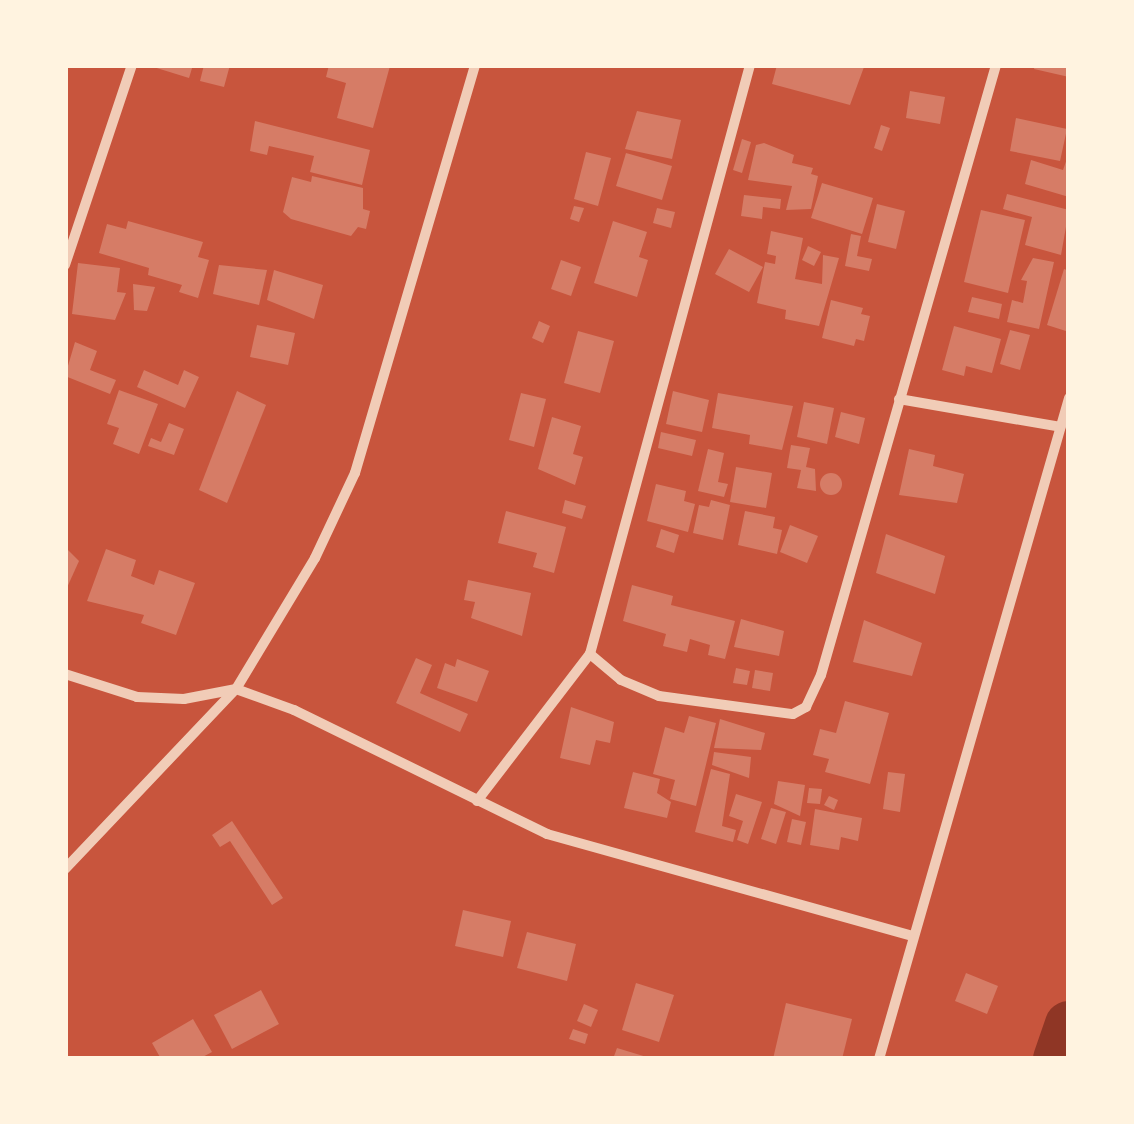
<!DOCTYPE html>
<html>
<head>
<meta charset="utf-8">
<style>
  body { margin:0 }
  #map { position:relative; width:1134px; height:1124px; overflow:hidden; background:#c8553d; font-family:"Fira Sans",sans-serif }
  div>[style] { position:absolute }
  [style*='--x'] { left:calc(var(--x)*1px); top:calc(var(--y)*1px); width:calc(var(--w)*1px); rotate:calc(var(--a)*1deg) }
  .river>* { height:48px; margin:-24px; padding:0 24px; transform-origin:24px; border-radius:24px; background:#8f3625 }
  .building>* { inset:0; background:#d67c66 }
  .round { border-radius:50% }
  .minor>* { height:10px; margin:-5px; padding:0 5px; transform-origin:5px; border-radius:5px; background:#f1ccb7 }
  span { translate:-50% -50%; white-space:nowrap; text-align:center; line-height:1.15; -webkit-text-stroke:10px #fff3e0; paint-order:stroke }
  .frame { position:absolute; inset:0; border:68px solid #fff3e0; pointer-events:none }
</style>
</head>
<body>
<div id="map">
  <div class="river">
    <div style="--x:1057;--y:1059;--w:36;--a:-71"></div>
  </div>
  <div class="building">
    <div style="clip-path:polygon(147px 65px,193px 65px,189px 78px)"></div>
    <div style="clip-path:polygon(204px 65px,230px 65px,224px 87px,200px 81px)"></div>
    <div style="clip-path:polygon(329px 65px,390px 66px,373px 128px,337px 118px,346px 83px,326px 77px)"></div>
    <div style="clip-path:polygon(777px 65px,793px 68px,864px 67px,850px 105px,772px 84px)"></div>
    <div style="clip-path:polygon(1035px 65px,1069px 65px,1069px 77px,1034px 69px)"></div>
    <div style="clip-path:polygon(910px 91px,945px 97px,940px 124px,906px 118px)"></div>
    <div style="clip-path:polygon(637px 111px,681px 120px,672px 159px,625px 149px)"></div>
    <div style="clip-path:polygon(1016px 118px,1067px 129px,1060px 161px,1010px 151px)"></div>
    <div style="clip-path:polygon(255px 121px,370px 150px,362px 185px,310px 172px,314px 156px,269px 146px,267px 155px,250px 151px)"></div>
    <div style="clip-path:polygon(881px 125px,890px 128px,882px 151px,874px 148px)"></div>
    <div style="clip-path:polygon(742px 139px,751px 142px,742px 173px,733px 170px)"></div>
    <div style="clip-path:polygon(764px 143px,794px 155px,792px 163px,813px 168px,811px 174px,818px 176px,811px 209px,786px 210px,792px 186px,748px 180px,756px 145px)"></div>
    <div style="clip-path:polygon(586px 152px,611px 158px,598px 206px,574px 199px)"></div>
    <div style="clip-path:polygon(626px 153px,672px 166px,662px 200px,616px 186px)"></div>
    <div style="clip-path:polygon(1069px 153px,1069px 197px,1025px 184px,1031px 160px,1063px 170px)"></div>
    <div style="clip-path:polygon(312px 176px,363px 188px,363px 209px,370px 211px,366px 229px,358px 227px,351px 236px,291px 219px,283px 212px,292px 177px,311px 182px)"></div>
    <div style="clip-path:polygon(822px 183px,873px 198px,862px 234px,811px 218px)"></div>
    <div style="clip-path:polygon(1007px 194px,1069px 210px,1061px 255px,1025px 245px,1032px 217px,1003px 209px)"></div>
    <div style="clip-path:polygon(744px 195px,781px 199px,780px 209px,763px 207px,762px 219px,741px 216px)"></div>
    <div style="clip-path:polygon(877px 204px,905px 211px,896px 249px,868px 242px)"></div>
    <div style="clip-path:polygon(574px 206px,584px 208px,579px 222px,570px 219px)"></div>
    <div style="clip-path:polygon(657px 208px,675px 212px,671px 228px,653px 223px)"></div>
    <div style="clip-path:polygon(981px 210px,1025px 220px,1008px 293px,964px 282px)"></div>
    <div style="clip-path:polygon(128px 221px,203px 242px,198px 257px,209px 260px,198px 298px,179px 292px,182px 285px,148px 275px,149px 268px,99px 253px,107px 224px,126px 229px)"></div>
    <div style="clip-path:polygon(613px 221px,647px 232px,639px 257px,648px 260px,637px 297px,594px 283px)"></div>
    <div style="clip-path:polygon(771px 231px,803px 238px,795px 279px,822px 284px,823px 255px,839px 258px,819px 326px,785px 319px,786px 310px,757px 303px,765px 262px,775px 264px,776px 256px,767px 254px)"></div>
    <div style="clip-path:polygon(851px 234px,861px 236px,857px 256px,872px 259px,869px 271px,845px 266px)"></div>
    <div style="clip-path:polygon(808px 246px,821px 252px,814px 266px,802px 260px)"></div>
    <div style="clip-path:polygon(729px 249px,763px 267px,749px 292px,715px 274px)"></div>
    <div style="clip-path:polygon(1033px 258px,1054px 262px,1039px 329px,1007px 322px,1012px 300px,1023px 303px,1027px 281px,1021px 280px)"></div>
    <div style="clip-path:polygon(561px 260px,581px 267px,571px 296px,551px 289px)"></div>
    <div style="clip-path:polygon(78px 263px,120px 268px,117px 292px,126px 293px,115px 320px,72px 314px)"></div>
    <div style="clip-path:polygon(219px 265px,267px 270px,259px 305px,213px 294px)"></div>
    <div style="clip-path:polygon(1064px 269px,1069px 271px,1069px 332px,1047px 325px)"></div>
    <div style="clip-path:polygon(274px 270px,323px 285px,314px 319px,267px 300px)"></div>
    <div style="clip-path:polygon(133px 284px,155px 287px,147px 311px,134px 310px)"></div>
    <div style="clip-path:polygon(972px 297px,1002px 304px,999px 319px,968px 312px)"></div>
    <div style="clip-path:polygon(831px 300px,863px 308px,861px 314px,870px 316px,864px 341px,856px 339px,854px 346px,822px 338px)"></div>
    <div style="clip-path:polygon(539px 321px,550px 326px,543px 343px,532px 338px)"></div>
    <div style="clip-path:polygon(257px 325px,295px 333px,288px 365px,250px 357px)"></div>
    <div style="clip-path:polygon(954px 326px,1001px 339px,992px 373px,966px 366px,964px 376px,942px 370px)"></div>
    <div style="clip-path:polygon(1010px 330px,1030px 335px,1020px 370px,1000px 364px)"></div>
    <div style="clip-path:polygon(578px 331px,614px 341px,600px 393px,564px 383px)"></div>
    <div style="clip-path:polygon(75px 342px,97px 351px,90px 370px,116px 380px,110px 394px,65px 376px)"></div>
    <div style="clip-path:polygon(144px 370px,178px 385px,184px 370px,199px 377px,185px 408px,137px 387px)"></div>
    <div style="clip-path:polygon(119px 390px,158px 404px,139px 454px,113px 444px,119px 428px,107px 424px)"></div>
    <div style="clip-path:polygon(237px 391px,266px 405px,227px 503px,199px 490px)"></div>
    <div style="clip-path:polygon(673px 391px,709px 400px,702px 432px,666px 424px)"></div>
    <div style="clip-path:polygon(521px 393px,546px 399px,534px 447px,509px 440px)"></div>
    <div style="clip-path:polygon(718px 393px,793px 406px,782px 450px,749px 444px,750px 435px,712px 428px)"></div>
    <div style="clip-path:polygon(804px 402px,834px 408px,827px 444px,797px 437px)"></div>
    <div style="clip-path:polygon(841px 412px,865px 418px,859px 444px,835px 437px)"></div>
    <div style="clip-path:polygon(552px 417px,581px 426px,573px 454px,583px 457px,575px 485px,538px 469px)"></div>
    <div style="clip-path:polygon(169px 423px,184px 429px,174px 455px,148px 446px,151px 438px,161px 442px)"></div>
    <div style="clip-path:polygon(661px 432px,696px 440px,692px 456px,658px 448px)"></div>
    <div style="clip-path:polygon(791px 445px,810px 448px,806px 467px,815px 469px,816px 491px,797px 488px,801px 470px,787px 468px)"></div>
    <div style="clip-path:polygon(708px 449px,724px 453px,718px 482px,728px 484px,724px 497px,698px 491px)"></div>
    <div style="clip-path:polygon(909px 449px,935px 455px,933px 466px,964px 474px,957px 503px,899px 495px)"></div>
    <div style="clip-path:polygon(736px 467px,772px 473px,766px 508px,730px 502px)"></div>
    <div class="round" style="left:820px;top:473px;width:22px;height:22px"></div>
    <div style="clip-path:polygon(656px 484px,686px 491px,684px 501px,695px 504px,688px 532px,647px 521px)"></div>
    <div style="clip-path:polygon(565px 500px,586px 506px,582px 519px,562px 513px)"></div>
    <div style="clip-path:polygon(711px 500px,730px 505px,723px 540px,693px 533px,699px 505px,709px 507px)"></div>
    <div style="clip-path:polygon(506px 511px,566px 527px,554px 573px,533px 567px,537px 553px,498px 543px)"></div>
    <div style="clip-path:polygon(745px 511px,775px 517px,773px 528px,782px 530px,777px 554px,738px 545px)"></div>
    <div style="clip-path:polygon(790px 525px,818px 536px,807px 563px,780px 552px)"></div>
    <div style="clip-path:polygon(661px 529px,679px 535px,674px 553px,656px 547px)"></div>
    <div style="clip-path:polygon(886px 534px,945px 556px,935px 594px,876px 573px)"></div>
    <div style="clip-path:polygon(65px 547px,79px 561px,65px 592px)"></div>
    <div style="clip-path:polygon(106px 549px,136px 560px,131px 576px,154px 585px,159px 570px,195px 583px,176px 635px,141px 623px,144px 615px,87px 601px)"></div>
    <div style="clip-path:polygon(468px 580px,531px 593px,522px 636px,471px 618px,475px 602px,464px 600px)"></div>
    <div style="clip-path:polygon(632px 585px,673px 596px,671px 605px,735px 621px,725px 659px,708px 655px,710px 645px,690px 639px,687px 652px,663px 646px,666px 634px,623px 621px)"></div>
    <div style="clip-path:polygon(741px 619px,784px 631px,779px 656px,734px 647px)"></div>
    <div style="clip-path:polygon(864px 620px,922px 643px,912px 676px,853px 662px)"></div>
    <div style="clip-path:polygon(416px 658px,432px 665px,420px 693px,468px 714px,460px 732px,396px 703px)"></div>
    <div style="clip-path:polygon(457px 659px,489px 671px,477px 702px,437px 688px,445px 663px,455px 667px)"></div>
    <div style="clip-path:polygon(736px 668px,750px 671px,747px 685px,733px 683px)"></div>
    <div style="clip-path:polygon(755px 670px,773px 673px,770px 691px,752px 688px)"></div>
    <div style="clip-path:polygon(845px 701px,889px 713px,870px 784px,825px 772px,829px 759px,813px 755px,820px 729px,836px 733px)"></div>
    <div style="clip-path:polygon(571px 707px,614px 722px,610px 743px,596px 740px,590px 765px,560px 758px)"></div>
    <div style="clip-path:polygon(689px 716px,716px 723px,696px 806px,670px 799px,675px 780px,653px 774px,665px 727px,684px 733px)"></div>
    <div style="clip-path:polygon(720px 719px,765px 733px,761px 750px,714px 748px)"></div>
    <div style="clip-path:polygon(714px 752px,751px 757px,749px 778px,712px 765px)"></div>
    <div style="clip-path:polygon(711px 769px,730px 774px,722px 826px,736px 830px,733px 842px,695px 832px)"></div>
    <div style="clip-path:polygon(633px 772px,660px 779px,657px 793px,671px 802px,667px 818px,624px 808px)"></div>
    <div style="clip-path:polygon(888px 772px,905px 774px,900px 812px,883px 809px)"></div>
    <div style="clip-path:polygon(778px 781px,805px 785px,800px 816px,774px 804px)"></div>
    <div style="clip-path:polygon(809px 788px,822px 789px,820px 804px,807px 803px)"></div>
    <div style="clip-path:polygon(736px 794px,762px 802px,748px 844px,737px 840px,743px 821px,729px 816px)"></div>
    <div style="clip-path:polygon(829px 796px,838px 800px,834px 810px,824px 805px)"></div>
    <div style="clip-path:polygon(771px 808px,786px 812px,776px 844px,761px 839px)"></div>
    <div style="clip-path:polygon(815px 809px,862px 818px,858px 841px,841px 837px,839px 850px,810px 845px)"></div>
    <div style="clip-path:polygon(792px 819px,806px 822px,801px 845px,787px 842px)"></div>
    <div style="clip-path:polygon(232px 821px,283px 898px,272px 905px,230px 841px,220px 847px,212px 835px)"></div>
    <div style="clip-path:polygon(463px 910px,511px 921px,503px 957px,455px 946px)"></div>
    <div style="clip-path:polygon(527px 932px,576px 944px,567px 981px,517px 968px)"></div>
    <div style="clip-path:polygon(966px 973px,998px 986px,987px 1014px,955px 1001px)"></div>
    <div style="clip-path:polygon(636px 983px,674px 995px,659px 1042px,622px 1030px)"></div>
    <div style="clip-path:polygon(261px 990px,279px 1024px,232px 1049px,214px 1015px)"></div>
    <div style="clip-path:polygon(786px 1003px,852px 1019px,842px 1059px,773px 1059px)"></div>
    <div style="clip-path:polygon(584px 1004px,598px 1010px,591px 1027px,577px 1021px)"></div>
    <div style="clip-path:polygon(193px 1019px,212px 1052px,199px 1059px,161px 1059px,152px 1043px)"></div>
    <div style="clip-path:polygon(573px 1029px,588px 1034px,585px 1044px,569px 1039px)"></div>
    <div style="clip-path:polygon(617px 1048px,650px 1058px,650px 1059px,613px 1059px)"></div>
  </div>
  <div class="minor">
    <div style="--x:750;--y:65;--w:610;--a:105.2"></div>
    <div style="--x:590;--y:654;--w:40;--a:40"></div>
    <div style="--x:621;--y:680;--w:41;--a:22.8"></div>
    <div style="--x:659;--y:696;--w:135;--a:7.7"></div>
    <div style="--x:793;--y:714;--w:15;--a:-28"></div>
    <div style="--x:806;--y:707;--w:35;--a:-65"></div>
    <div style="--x:821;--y:675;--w:635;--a:-73.99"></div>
    <div style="--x:65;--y:265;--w:211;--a:-71.5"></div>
    <div style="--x:899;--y:399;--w:164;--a:9.8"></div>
    <div style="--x:65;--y:674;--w:76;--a:17.7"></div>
    <div style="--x:137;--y:697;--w:47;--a:2.4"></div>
    <div style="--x:184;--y:699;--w:53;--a:-10.9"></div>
    <div style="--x:236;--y:689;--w:62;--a:19.9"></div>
    <div style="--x:294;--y:710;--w:282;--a:26.1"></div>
    <div style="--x:547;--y:834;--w:380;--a:15.6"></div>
    <div style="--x:477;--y:801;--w:185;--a:-52.5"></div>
    <div style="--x:65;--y:869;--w:248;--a:-46.5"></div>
    <div style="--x:236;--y:689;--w:153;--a:-58.9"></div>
    <div style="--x:315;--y:558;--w:94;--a:-64.8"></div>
    <div style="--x:355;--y:473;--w:425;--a:-73.6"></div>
    <div style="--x:879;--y:1059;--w:688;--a:-73.96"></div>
  </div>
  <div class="frame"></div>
</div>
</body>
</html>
